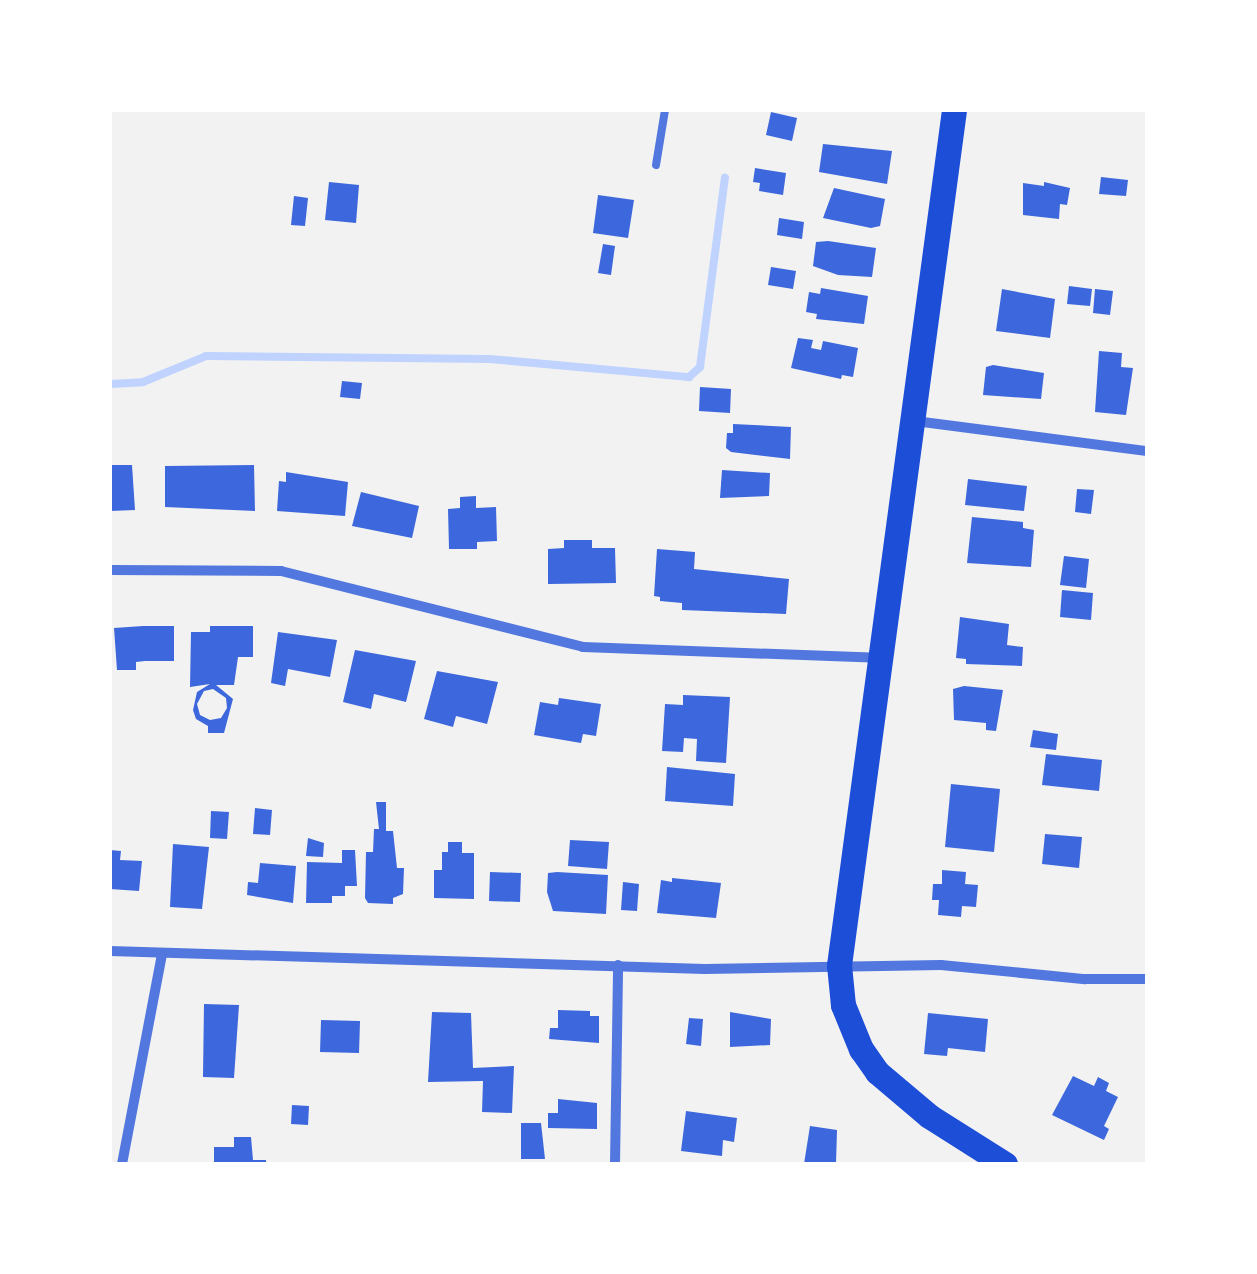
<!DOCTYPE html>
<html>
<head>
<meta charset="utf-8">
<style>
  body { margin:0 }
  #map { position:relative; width:1257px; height:1274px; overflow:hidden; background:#f2f2f2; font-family:"Asap Condensed",sans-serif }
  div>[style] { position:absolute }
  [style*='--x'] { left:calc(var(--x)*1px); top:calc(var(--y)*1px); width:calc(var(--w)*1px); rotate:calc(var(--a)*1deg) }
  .stream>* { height:8px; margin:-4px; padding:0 4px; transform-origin:4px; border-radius:4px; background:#bfd3fe }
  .building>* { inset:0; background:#3d67dc }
  .service>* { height:8px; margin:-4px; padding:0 4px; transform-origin:4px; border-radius:4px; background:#5277de }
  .minor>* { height:10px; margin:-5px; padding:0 5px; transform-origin:5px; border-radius:5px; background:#5277de }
  .primary>* { height:25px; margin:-12.5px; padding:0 12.5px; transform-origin:12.5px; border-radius:12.5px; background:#1d4ed8 }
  span { translate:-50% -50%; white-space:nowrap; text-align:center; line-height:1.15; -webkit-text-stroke:10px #fff; paint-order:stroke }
  .frame { position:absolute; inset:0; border:112px solid #fff; pointer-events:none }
</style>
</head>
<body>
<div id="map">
  <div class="stream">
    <div style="--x:110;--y:384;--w:33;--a:-3"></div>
    <div style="--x:143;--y:382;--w:68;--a:-22.4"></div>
    <div style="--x:206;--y:356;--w:284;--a:0.6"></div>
    <div style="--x:490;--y:359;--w:200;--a:5.2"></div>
    <div style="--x:689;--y:377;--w:15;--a:-42"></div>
    <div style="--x:700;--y:367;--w:191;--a:-82.5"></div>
  </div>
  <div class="building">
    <div style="clip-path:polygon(771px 112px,797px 118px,792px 141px,766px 135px)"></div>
    <div style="clip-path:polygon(823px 144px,892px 151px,887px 184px,819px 172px)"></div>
    <div style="clip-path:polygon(755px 168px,786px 173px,783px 195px,759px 191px,760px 183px,753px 182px)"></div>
    <div style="clip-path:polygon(1101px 177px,1128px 180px,1126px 196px,1099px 194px)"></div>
    <div style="clip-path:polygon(329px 182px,359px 185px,356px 223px,325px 220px)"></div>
    <div style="clip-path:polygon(1044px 182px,1070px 188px,1067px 205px,1060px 204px,1059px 219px,1023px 215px,1023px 183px,1044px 186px)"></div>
    <div style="clip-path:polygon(834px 188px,885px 199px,880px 226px,871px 228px,823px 218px)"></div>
    <div style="clip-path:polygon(598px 195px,634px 200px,628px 238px,593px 233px)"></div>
    <div style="clip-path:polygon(294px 196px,308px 198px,305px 226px,291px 225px)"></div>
    <div style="clip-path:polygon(779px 218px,804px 222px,802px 239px,777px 235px)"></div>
    <div style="clip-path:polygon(828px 241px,876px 248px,872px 277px,838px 275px,813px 266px,816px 242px)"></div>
    <div style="clip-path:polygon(603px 244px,615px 246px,611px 275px,598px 273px)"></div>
    <div style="clip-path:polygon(771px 267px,796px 271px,793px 289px,768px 285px)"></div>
    <div style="clip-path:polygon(1069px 286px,1092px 289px,1090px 306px,1067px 304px)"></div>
    <div style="clip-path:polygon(821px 288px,868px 296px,864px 324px,816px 319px,817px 314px,806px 312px,809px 292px,820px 294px)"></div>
    <div style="clip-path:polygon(1002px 289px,1055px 299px,1050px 338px,996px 331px)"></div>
    <div style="clip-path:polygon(1095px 289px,1113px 291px,1110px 315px,1093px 313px)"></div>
    <div style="clip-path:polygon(798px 338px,813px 340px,811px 348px,821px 350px,823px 341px,858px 348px,853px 377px,842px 375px,841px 379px,791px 368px)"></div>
    <div style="clip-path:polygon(1099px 351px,1122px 353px,1121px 367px,1133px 368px,1126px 415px,1095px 412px)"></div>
    <div style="clip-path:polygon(993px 365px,1044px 373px,1041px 399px,983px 395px,986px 367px)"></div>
    <div style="clip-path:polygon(342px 381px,362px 383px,360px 399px,340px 397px)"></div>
    <div style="clip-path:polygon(700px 387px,731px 389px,730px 413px,699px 411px)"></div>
    <div style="clip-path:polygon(733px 424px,791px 427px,790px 459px,731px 452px,726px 448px,727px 433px,733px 433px)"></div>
    <div style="clip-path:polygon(110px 465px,132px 465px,135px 510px,110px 511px)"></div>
    <div style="clip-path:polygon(254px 465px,255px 511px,165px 507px,165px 466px)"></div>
    <div style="clip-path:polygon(722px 470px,770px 473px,769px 496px,720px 498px)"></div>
    <div style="clip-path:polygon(286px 472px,348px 482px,345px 516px,277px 511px,279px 481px,286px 482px)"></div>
    <div style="clip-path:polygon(968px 479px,1027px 486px,1024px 511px,965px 505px)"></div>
    <div style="clip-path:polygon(1077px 489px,1094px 490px,1091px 514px,1075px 512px)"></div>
    <div style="clip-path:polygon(361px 492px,419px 506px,412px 538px,352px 526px)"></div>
    <div style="clip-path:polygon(476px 496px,476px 508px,496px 507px,497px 541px,477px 542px,477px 549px,449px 549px,448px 509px,460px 508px,460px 497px)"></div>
    <div style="clip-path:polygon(972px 517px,1023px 522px,1023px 528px,1034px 530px,1031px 567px,967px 563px)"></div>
    <div style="clip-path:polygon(564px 540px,592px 540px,592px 548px,615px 548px,616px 583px,548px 584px,548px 549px,564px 548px)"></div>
    <div style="clip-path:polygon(657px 549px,695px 552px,694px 569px,789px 579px,786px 614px,682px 610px,682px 603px,660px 601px,660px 597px,654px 596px)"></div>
    <div style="clip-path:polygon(1064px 556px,1089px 559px,1086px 588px,1060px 585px)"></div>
    <div style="clip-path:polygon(1062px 590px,1093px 593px,1091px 620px,1060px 617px)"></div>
    <div style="clip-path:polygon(960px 617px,1009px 624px,1007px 645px,1023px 647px,1022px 666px,966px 664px,966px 659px,956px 658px)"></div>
    <div style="clip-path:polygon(143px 626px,174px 626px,174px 661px,145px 661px,136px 662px,136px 670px,117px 670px,114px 628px)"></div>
    <div style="clip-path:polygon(evenodd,210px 626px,253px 626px,253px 657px,238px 657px,234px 685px,216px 685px,233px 699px,224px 733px,208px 733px,208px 726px,196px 719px,193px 710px,197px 692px,210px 684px,190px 687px,191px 632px,210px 632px,210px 626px,213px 689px,226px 698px,227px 708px,221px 718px,210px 720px,200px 715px,197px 704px,204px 691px,213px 689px)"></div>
    <div style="clip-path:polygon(278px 632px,337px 640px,330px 677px,288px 669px,285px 686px,271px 683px)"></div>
    <div style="clip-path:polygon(355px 650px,416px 661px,406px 702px,374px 694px,371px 709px,343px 702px)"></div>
    <div style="clip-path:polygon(437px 671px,498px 682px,487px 724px,456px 716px,453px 727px,424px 719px)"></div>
    <div style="clip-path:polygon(964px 686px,1003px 690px,996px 731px,986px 730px,986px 723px,954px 720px,953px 689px)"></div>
    <div style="clip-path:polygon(683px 695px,730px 697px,726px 763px,696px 761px,697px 739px,684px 738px,683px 752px,662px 751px,665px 704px,683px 705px)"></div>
    <div style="clip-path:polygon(559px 698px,601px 704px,596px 736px,583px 734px,581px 743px,534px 735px,540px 702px,558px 705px)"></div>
    <div style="clip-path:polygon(1033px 730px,1058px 734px,1056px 750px,1030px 747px)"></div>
    <div style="clip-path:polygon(1046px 754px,1102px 760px,1099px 791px,1042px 785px)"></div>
    <div style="clip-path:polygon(667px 767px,735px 774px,733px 806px,665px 801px)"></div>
    <div style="clip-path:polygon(951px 784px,1000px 789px,994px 852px,945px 847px)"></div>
    <div style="clip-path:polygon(376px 802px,386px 802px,386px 831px,393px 831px,397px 868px,404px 868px,403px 894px,393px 898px,393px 904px,368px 903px,365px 898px,366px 852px,373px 852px,374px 829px,379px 829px)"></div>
    <div style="clip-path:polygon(255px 808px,272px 810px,270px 835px,253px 834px)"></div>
    <div style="clip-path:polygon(211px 811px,229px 812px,227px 839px,210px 838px)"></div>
    <div style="clip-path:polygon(1045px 834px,1082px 837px,1079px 868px,1042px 864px)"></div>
    <div style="clip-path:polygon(308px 838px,324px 843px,323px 857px,306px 856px)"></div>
    <div style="clip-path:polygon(570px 840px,609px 842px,607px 869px,568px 866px)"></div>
    <div style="clip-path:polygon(448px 842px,462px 842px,462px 853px,474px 853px,474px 899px,434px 898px,434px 870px,442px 870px,442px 852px,448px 852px)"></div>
    <div style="clip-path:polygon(173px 844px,209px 847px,202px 909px,170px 907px)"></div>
    <div style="clip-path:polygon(110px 850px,121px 851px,120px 860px,142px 861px,139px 891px,110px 889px)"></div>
    <div style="clip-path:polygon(342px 850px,355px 850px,357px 886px,345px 886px,345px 896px,332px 896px,332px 903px,306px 903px,307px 862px,342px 863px)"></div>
    <div style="clip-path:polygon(260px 863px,296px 866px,293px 903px,247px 895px,248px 882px,258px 883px)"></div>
    <div style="clip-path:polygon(942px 870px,966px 872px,965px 884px,978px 885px,976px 907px,962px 906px,961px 917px,938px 915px,939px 900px,932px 900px,933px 884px,942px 884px)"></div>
    <div style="clip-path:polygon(490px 872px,521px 873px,520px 902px,489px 901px)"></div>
    <div style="clip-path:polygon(557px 872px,608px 875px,606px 914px,553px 911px,547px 892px,548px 873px)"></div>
    <div style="clip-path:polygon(672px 878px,721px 883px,716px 918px,657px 913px,661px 880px,672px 882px)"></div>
    <div style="clip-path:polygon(623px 882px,639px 884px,637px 911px,621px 910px)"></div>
    <div style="clip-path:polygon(204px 1004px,239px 1005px,234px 1078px,203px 1077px)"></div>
    <div style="clip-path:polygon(558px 1010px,590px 1011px,590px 1016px,599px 1016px,599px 1043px,549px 1039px,550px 1028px,558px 1028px)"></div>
    <div style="clip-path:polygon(432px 1012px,471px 1013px,473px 1068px,514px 1066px,512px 1113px,482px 1112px,483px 1081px,428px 1082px)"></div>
    <div style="clip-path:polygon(730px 1012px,771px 1019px,770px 1045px,730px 1047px)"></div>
    <div style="clip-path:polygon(928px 1013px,988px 1019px,985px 1052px,948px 1048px,947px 1056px,924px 1054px)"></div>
    <div style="clip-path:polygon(689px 1018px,703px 1019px,701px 1046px,686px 1044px)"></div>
    <div style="clip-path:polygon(321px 1020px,360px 1021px,359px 1053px,320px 1052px)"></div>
    <div style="clip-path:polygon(1073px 1076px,1094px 1086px,1098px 1077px,1109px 1083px,1106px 1091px,1118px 1097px,1104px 1126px,1109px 1129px,1104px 1140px,1052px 1115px)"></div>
    <div style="clip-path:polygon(558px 1099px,597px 1103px,597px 1129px,548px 1128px,548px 1113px,558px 1113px)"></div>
    <div style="clip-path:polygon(292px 1105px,309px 1106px,308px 1125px,291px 1124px)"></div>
    <div style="clip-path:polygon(686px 1111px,737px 1118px,734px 1142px,723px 1140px,722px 1156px,681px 1151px)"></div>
    <div style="clip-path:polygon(521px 1123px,541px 1123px,545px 1159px,521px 1159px)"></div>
    <div style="clip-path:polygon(810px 1126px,837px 1130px,836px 1162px,804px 1164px)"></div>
    <div style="clip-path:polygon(234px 1137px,251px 1137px,253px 1160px,266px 1160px,266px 1164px,214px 1164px,214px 1147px,234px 1147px)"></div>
  </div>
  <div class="service">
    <div style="--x:656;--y:165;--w:56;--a:-80.7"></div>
  </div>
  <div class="minor">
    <div style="--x:915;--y:421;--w:234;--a:7.4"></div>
    <div style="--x:110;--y:570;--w:171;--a:0.3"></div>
    <div style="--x:281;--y:571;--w:311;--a:14.1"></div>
    <div style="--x:583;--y:647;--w:295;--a:2.1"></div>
    <div style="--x:110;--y:951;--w:595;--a:1.73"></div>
    <div style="--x:705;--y:969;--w:236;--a:-1"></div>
    <div style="--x:941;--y:965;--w:145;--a:5.6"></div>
    <div style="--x:1085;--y:979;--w:62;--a:0"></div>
    <div style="--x:122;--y:1164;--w:214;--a:-79.2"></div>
    <div style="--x:615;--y:1164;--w:199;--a:-89.1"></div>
  </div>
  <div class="primary">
    <div style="--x:954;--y:110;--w:863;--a:97.66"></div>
    <div style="--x:839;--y:965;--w:40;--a:84.3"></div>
    <div style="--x:843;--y:1005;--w:48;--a:67.8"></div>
    <div style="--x:861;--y:1049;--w:28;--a:55"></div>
    <div style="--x:877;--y:1072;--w:68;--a:40.2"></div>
    <div style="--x:929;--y:1116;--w:90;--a:32.3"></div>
  </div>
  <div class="frame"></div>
</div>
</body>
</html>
